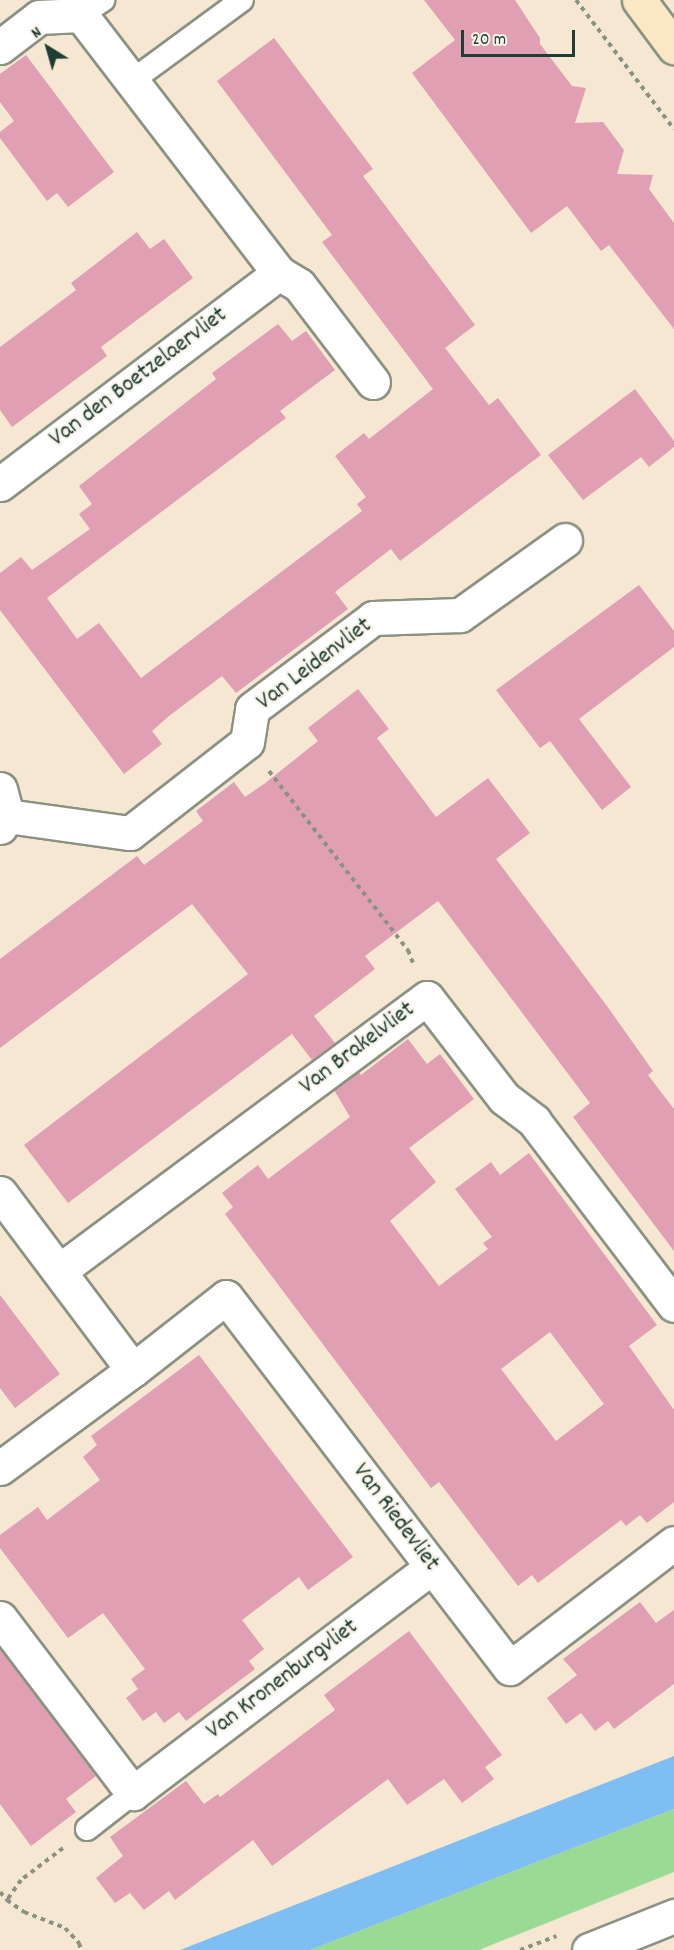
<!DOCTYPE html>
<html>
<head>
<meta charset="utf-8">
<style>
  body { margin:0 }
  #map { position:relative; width:674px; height:1950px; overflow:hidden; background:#f5e7d1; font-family:Dekko,sans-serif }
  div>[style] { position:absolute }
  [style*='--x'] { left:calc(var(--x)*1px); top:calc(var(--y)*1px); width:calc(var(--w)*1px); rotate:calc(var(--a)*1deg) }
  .green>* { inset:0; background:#99db92 }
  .water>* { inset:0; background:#7fbef3 }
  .building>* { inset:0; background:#e09fb3 }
  .path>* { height:4px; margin-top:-2px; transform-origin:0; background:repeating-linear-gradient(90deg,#8a9282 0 4.5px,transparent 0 9px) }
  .roads { filter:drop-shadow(2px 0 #8a9282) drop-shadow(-2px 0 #8a9282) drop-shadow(0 2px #8a9282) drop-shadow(0 -2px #8a9282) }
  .lane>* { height:22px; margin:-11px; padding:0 11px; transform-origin:11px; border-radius:11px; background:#fff }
  .street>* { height:33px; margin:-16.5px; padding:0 16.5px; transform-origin:16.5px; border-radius:16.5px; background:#fff }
  .secondary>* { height:33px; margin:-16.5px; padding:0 16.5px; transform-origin:16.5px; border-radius:16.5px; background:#fae7c3 }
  span { translate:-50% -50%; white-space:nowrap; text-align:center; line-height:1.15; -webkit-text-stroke:4.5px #f7f3e8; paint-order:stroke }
  .street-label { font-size:24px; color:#1f3d34 }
  .north { position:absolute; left:18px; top:18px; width:60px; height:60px; -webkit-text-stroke:4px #f7f3e8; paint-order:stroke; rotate:323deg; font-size:16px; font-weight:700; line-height:24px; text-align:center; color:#1f3d34 }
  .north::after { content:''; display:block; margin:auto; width:21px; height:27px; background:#1f3d34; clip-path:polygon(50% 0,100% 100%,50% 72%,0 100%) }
  .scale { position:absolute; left:461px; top:30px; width:114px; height:27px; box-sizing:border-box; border:3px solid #1f3d34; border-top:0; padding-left:8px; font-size:18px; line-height:21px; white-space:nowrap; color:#1f3d34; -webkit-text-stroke:4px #f7f3e8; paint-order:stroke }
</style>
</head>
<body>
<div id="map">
  <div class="green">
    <div style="clip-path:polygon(674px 1809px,674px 1872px,479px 1950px,310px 1950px)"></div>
  </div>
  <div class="water">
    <div style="clip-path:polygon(674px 1756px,674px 1809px,310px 1950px,180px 1950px)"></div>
  </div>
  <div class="building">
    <div style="clip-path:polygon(424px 0,515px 0,540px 38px,540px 44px,572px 86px,586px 88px,575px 123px,603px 122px,624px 150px,617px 174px,653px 175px,649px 189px,674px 223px,674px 329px,609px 245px,601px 251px,567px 206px,531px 233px,412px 73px,455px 40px)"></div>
    <div style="clip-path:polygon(274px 38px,373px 169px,363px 176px,475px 325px,445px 348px,489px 405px,498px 398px,541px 455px,400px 561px,391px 549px,335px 592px,348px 609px,236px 693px,222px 676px,169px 716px,152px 731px,162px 744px,124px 774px,0 610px,0 573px,21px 557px,32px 570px,90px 529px,79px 514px,92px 504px,79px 486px,216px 379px,212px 373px,278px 324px,292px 341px,306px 331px,335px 370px,280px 411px,286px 418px,47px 598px,77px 639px,99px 623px,141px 678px,362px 511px,357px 504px,366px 497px,335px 456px,364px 433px,369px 439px,433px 389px,322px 242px,332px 235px,217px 81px)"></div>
    <div style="clip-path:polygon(26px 55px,114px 172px,68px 207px,57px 193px,47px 201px,0 138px,0 132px,14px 121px,0 102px,0 74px)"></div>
    <div style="clip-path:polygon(137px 232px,150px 249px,164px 239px,193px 278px,101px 347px,107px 356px,12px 427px,0 410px,0 347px,76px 290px,71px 283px)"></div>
    <div style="clip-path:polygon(635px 389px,674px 441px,674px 447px,649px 467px,641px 457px,583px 500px,548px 455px)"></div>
    <div style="clip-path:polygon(639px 585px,674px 631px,674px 647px,579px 719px,631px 787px,602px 810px,550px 741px,540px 748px,496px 690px)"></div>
    <div style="clip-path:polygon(358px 689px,389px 729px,377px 738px,436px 817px,488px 778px,530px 833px,496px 859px,607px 1006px,653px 1071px,648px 1075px,674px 1109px,674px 1251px,573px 1117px,590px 1103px,438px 901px,365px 956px,375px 969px,314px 1016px,335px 1043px,312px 1060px,292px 1034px,68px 1203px,24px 1145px,248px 974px,192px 904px,0 1048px,0 959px,137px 856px,144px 865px,203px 821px,196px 811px,234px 782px,245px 797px,264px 784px,318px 741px,308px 728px)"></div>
    <div style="clip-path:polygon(evenodd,408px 1039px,427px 1064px,440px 1054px,474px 1099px,409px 1148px,436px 1182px,390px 1221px,439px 1286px,488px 1249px,483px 1243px,492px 1237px,455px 1189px,491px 1162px,500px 1175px,529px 1153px,657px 1325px,629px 1346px,674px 1410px,674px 1502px,647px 1523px,640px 1515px,626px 1526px,621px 1520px,538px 1583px,532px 1575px,518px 1586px,439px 1482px,431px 1488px,225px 1214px,233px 1207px,222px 1193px,258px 1165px,268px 1179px,350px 1117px,334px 1090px,359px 1072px,361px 1075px,408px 1039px,550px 1332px,604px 1404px,556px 1441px,501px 1369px,550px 1332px)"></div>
    <div style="clip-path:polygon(0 1295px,60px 1374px,15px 1408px,0 1388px)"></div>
    <div style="clip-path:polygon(199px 1355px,353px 1557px,308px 1590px,299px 1577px,242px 1620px,264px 1649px,249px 1661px,255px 1669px,186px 1721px,179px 1712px,164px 1723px,156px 1712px,143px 1721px,126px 1698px,138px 1689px,131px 1679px,145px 1669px,103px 1613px,68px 1638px,0 1548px,0 1535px,38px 1507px,47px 1520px,100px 1480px,83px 1457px,97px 1445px,91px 1436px)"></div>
    <div style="clip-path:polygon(640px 1602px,656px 1623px,674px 1610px,674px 1684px,614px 1729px,608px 1721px,595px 1731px,581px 1713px,566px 1724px,547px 1698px,577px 1675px,563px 1659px)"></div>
    <div style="clip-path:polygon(409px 1631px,502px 1755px,485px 1767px,494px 1779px,462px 1803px,444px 1779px,407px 1805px,388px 1779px,272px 1866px,253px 1840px,175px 1900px,169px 1891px,144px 1910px,130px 1893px,115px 1903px,96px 1878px,123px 1856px,110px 1837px,186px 1781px,204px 1804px,218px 1794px,220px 1797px,335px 1710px,324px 1695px)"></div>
    <div style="clip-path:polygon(0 1649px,96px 1776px,66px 1799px,76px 1812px,31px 1846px,0 1804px)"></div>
  </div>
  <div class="path">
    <div style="--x:576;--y:0;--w:162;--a:52.8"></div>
    <div style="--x:269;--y:771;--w:227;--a:52.2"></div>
    <div style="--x:408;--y:950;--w:17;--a:69"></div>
    <div style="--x:63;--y:1848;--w:53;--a:142.7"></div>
    <div style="--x:21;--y:1880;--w:24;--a:125"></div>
    <div style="--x:7;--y:1900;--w:21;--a:35"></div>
    <div style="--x:24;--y:1912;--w:44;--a:21.3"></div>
    <div style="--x:65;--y:1928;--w:21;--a:47"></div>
    <div style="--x:79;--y:1943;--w:7;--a:74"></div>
    <div style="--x:0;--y:1892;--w:11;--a:49"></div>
    <div style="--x:520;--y:1950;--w:39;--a:-21"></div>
  </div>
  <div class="roads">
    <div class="lane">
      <div style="--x:81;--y:15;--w:27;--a:-34"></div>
      <div style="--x:133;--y:80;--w:135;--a:-36.3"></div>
      <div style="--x:87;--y:1829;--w:58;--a:-38"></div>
    </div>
    <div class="street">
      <div style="--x:0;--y:47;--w:49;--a:-37.6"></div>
      <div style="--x:39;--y:17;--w:42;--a:-2.7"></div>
      <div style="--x:81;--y:15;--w:325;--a:52.5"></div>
      <div style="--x:279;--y:273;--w:23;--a:31"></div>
      <div style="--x:299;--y:285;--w:122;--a:52.7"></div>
      <div style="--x:0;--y:484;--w:350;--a:-37.1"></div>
      <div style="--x:0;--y:789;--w:28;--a:75"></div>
      <div style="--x:7;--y:816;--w:13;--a:122"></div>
      <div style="--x:7;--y:816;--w:124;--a:7.9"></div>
      <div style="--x:130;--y:833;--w:148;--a:-37.9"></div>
      <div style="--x:247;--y:742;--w:33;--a:-81"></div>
      <div style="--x:252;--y:709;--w:151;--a:-36.9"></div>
      <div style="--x:373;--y:618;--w:87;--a:-2"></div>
      <div style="--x:460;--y:615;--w:129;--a:-35.5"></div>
      <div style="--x:0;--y:1193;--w:221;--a:53.1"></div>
      <div style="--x:133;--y:1370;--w:118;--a:-38.1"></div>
      <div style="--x:226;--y:1297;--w:467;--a:52.6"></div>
      <div style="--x:510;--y:1668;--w:206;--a:-37.3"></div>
      <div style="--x:59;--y:1271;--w:458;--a:-36.6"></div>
      <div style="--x:427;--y:998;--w:126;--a:52.4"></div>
      <div style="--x:504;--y:1098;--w:38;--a:37"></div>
      <div style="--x:534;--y:1121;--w:231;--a:52.7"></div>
      <div style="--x:0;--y:1468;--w:165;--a:-36.4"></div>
      <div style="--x:0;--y:1618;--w:220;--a:52.8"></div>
      <div style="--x:133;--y:1793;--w:375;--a:-37.1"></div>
      <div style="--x:589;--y:1950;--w:92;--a:-21.8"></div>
    </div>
    <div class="secondary">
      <div style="--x:639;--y:0;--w:59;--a:53.3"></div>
    </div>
  </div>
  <div class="street-label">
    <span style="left:139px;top:378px;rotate:-37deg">Van den Boetzelaervliet</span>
    <span style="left:315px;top:665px;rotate:-37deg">Van Leidenvliet</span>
    <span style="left:358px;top:1049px;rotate:-37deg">Van Brakelvliet</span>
    <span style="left:395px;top:1518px;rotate:53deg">Van Riedevliet</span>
    <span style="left:283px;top:1680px;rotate:-37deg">Van Kronenburgvliet</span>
  </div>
  <div class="north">N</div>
  <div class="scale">20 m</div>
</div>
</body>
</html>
